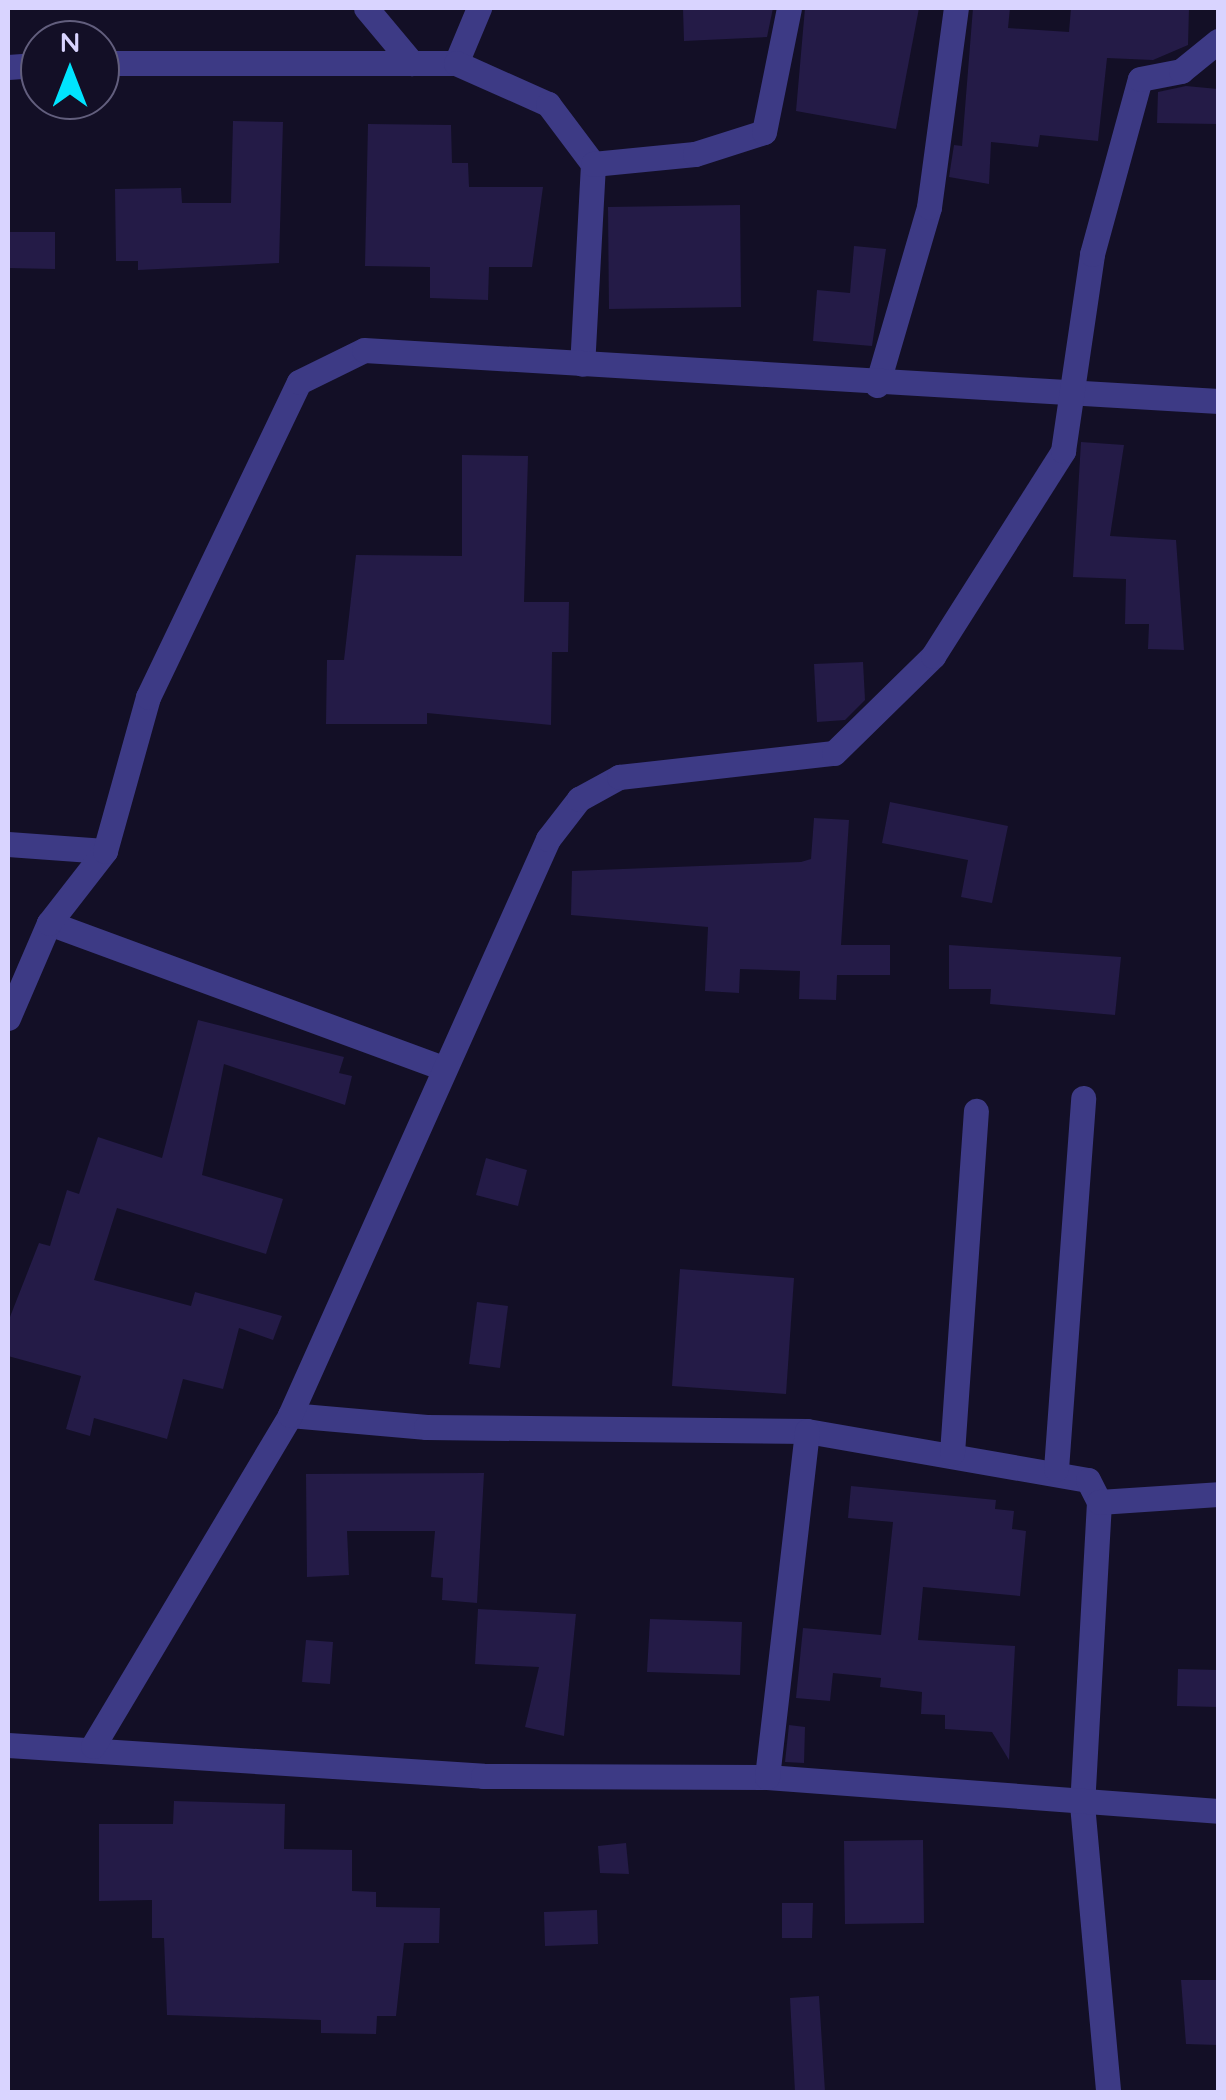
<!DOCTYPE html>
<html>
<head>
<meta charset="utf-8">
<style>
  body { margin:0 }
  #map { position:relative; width:1226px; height:2100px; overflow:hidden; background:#130f26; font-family:Quicksand,sans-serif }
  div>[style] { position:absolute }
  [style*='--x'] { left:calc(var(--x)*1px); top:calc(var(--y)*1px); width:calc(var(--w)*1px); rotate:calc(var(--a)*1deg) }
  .building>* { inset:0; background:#241b47 }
  .minor>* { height:25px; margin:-12.5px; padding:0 12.5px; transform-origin:12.5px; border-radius:12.5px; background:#3d3a85 }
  span { translate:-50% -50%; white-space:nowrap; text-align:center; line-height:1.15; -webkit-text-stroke:10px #130f26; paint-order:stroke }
  .frame { position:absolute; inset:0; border:10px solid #d9d4ff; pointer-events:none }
  .north { position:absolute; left:20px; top:20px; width:100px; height:100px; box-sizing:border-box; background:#130f26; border:2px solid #625e7d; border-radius:50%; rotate:0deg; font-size:28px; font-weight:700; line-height:40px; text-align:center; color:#d9d4ff }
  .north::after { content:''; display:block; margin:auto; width:35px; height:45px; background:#00e5ff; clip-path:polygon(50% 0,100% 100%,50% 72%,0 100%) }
</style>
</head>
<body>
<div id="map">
  <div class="building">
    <div style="clip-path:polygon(683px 8px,773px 8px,767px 37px,684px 41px)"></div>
    <div style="clip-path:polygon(805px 8px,919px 8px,896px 129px,796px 111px)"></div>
    <div style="clip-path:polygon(973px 8px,1010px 8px,1008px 28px,1069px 32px,1071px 8px,1189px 8px,1188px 45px,1153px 60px,1107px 58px,1098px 141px,1040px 135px,1038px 147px,991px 142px,989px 184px,949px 177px,954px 145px,962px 146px)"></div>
    <div style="clip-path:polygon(1186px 86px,1218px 89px,1217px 124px,1157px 123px,1158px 92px)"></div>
    <div style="clip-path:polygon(233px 121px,283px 122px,279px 263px,138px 270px,138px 261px,116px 261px,115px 189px,181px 188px,182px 203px,231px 203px)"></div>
    <div style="clip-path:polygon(368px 124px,451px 125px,452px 163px,468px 163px,469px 187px,543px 187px,532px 267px,489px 267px,488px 300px,430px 298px,430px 267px,365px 266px)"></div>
    <div style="clip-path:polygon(740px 205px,741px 307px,609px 309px,608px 207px)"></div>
    <div style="clip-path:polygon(8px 232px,55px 232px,55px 269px,8px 268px)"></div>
    <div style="clip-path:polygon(854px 246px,886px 249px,872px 346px,813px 341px,817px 290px,850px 293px)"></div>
    <div style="clip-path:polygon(1081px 442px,1124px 445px,1110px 536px,1176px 540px,1184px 650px,1148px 649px,1149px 624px,1125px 624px,1126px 579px,1073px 577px)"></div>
    <div style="clip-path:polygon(462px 455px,528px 456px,524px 602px,569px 602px,568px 652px,552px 652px,551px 725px,427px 713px,427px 724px,326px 724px,327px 660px,344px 660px,356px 555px,462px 556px)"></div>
    <div style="clip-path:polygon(863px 662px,865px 700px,845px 720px,817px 722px,814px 664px)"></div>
    <div style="clip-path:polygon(890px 802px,1008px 826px,992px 903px,961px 897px,968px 860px,882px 843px)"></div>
    <div style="clip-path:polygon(814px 818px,849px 820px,841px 945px,890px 945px,890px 975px,837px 975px,836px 1000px,799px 999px,800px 971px,740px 969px,739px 993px,705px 991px,708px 927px,571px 915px,572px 871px,801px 862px,811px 859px)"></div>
    <div style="clip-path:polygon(949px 945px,1121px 957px,1115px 1015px,990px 1004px,991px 989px,949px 989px)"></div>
    <div style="clip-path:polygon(198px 1020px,344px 1057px,339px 1073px,352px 1076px,345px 1105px,224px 1064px,202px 1175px,283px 1199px,266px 1254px,117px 1208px,94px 1280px,191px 1306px,195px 1292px,282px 1316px,273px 1340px,239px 1328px,223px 1389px,183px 1379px,167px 1439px,94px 1418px,90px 1436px,66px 1429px,81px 1376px,8px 1356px,8px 1322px,39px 1243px,50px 1246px,67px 1190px,79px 1194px,98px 1137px,162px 1158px)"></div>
    <div style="clip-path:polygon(486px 1158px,527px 1170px,518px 1206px,476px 1195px)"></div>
    <div style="clip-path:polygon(680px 1269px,794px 1278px,786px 1394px,672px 1386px)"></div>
    <div style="clip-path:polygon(477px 1302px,508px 1306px,500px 1368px,469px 1364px)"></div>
    <div style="clip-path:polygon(484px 1473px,477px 1603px,442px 1600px,443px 1578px,431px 1577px,435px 1531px,347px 1531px,349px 1575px,307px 1577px,306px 1474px)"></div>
    <div style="clip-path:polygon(851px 1486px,996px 1500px,995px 1509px,1014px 1511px,1012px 1529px,1026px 1531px,1020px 1596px,923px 1587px,918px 1640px,1015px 1646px,1009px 1760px,992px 1732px,945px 1729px,945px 1715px,921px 1714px,922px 1692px,880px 1687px,881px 1678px,833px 1673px,830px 1701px,796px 1698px,803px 1628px,881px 1635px,893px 1522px,848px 1518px)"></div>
    <div style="clip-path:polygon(478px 1609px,576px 1614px,564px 1736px,525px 1727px,539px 1667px,475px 1664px)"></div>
    <div style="clip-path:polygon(650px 1619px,742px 1622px,740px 1675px,647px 1672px)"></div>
    <div style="clip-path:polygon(306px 1640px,333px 1642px,330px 1684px,302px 1682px)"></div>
    <div style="clip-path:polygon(1178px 1669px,1218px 1670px,1218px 1707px,1177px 1706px)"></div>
    <div style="clip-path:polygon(789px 1725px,805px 1727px,804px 1763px,785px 1762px)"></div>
    <div style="clip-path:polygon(174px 1801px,285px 1804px,284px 1849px,352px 1850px,352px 1891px,376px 1892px,376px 1907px,440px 1908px,439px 1943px,404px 1943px,396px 2016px,377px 2016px,376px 2034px,321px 2033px,321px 2020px,167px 2015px,164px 1938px,152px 1938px,152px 1900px,99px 1901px,99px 1824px,173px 1824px)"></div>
    <div style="clip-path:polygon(923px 1840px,924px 1923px,845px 1924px,844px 1841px)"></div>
    <div style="clip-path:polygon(626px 1843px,629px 1874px,600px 1873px,598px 1846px)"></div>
    <div style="clip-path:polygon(782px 1903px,813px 1903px,812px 1938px,782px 1938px)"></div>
    <div style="clip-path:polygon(597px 1910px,598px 1944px,545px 1946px,544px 1912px)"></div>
    <div style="clip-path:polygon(1181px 1980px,1218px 1980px,1218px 2045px,1186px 2044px)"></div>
    <div style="clip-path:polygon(819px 1996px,825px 2092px,795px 2092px,790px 1998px)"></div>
  </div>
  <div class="minor">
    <div style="--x:366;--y:8;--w:72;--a:50.1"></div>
    <div style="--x:100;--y:63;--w:356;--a:0"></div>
    <div style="--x:456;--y:63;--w:60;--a:-67.3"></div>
    <div style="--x:456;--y:63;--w:101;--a:24"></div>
    <div style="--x:548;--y:104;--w:75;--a:53.1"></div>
    <div style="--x:593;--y:164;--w:200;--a:93.1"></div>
    <div style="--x:8;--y:67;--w:32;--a:-4"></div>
    <div style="--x:593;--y:164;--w:102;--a:-5.6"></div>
    <div style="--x:695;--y:154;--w:72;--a:-17.7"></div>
    <div style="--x:764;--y:132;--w:126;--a:-78.6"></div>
    <div style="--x:877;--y:385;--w:185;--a:-73.7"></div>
    <div style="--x:929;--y:207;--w:201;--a:-82.3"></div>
    <div style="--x:8;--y:844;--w:97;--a:4.1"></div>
    <div style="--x:49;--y:923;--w:421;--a:20.2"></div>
    <div style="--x:8;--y:1018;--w:103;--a:-66.7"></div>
    <div style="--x:49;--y:923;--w:91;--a:-52.1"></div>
    <div style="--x:105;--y:851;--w:160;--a:-74.4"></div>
    <div style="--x:148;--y:697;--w:349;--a:-64.4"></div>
    <div style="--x:299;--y:382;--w:72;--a:-26.2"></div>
    <div style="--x:364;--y:350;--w:856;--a:3.42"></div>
    <div style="--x:290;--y:1415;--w:137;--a:5"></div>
    <div style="--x:426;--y:1427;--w:381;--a:0.6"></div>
    <div style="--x:807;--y:1431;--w:285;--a:9.9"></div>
    <div style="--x:1088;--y:1480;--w:25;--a:63"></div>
    <div style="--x:1099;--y:1502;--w:302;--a:93.2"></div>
    <div style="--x:1082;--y:1804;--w:289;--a:84.8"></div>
    <div style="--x:952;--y:1453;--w:343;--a:-86"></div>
    <div style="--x:1056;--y:1469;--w:372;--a:-85.8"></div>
    <div style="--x:1099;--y:1502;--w:119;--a:-3.8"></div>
    <div style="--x:8;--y:1745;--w:476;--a:3.7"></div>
    <div style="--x:483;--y:1776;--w:284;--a:0.2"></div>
    <div style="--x:767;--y:1777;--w:452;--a:4.3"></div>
    <div style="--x:93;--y:1746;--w:385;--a:-59.2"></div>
    <div style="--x:290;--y:1415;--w:631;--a:-65.87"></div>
    <div style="--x:548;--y:839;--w:51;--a:-52.2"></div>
    <div style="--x:579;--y:799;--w:46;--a:-28.8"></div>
    <div style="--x:619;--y:777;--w:216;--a:-6.4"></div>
    <div style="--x:834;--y:753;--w:139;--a:-44.4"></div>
    <div style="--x:933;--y:656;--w:243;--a:-57.6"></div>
    <div style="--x:1063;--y:451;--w:199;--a:-81.6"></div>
    <div style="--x:1092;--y:254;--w:181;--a:-74.7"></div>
    <div style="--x:1140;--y:79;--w:42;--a:-11"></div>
    <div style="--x:1181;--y:71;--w:48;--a:-39"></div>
    <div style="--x:767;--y:1777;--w:348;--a:-83.4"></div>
  </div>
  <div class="frame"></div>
  <div class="north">N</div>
</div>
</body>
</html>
